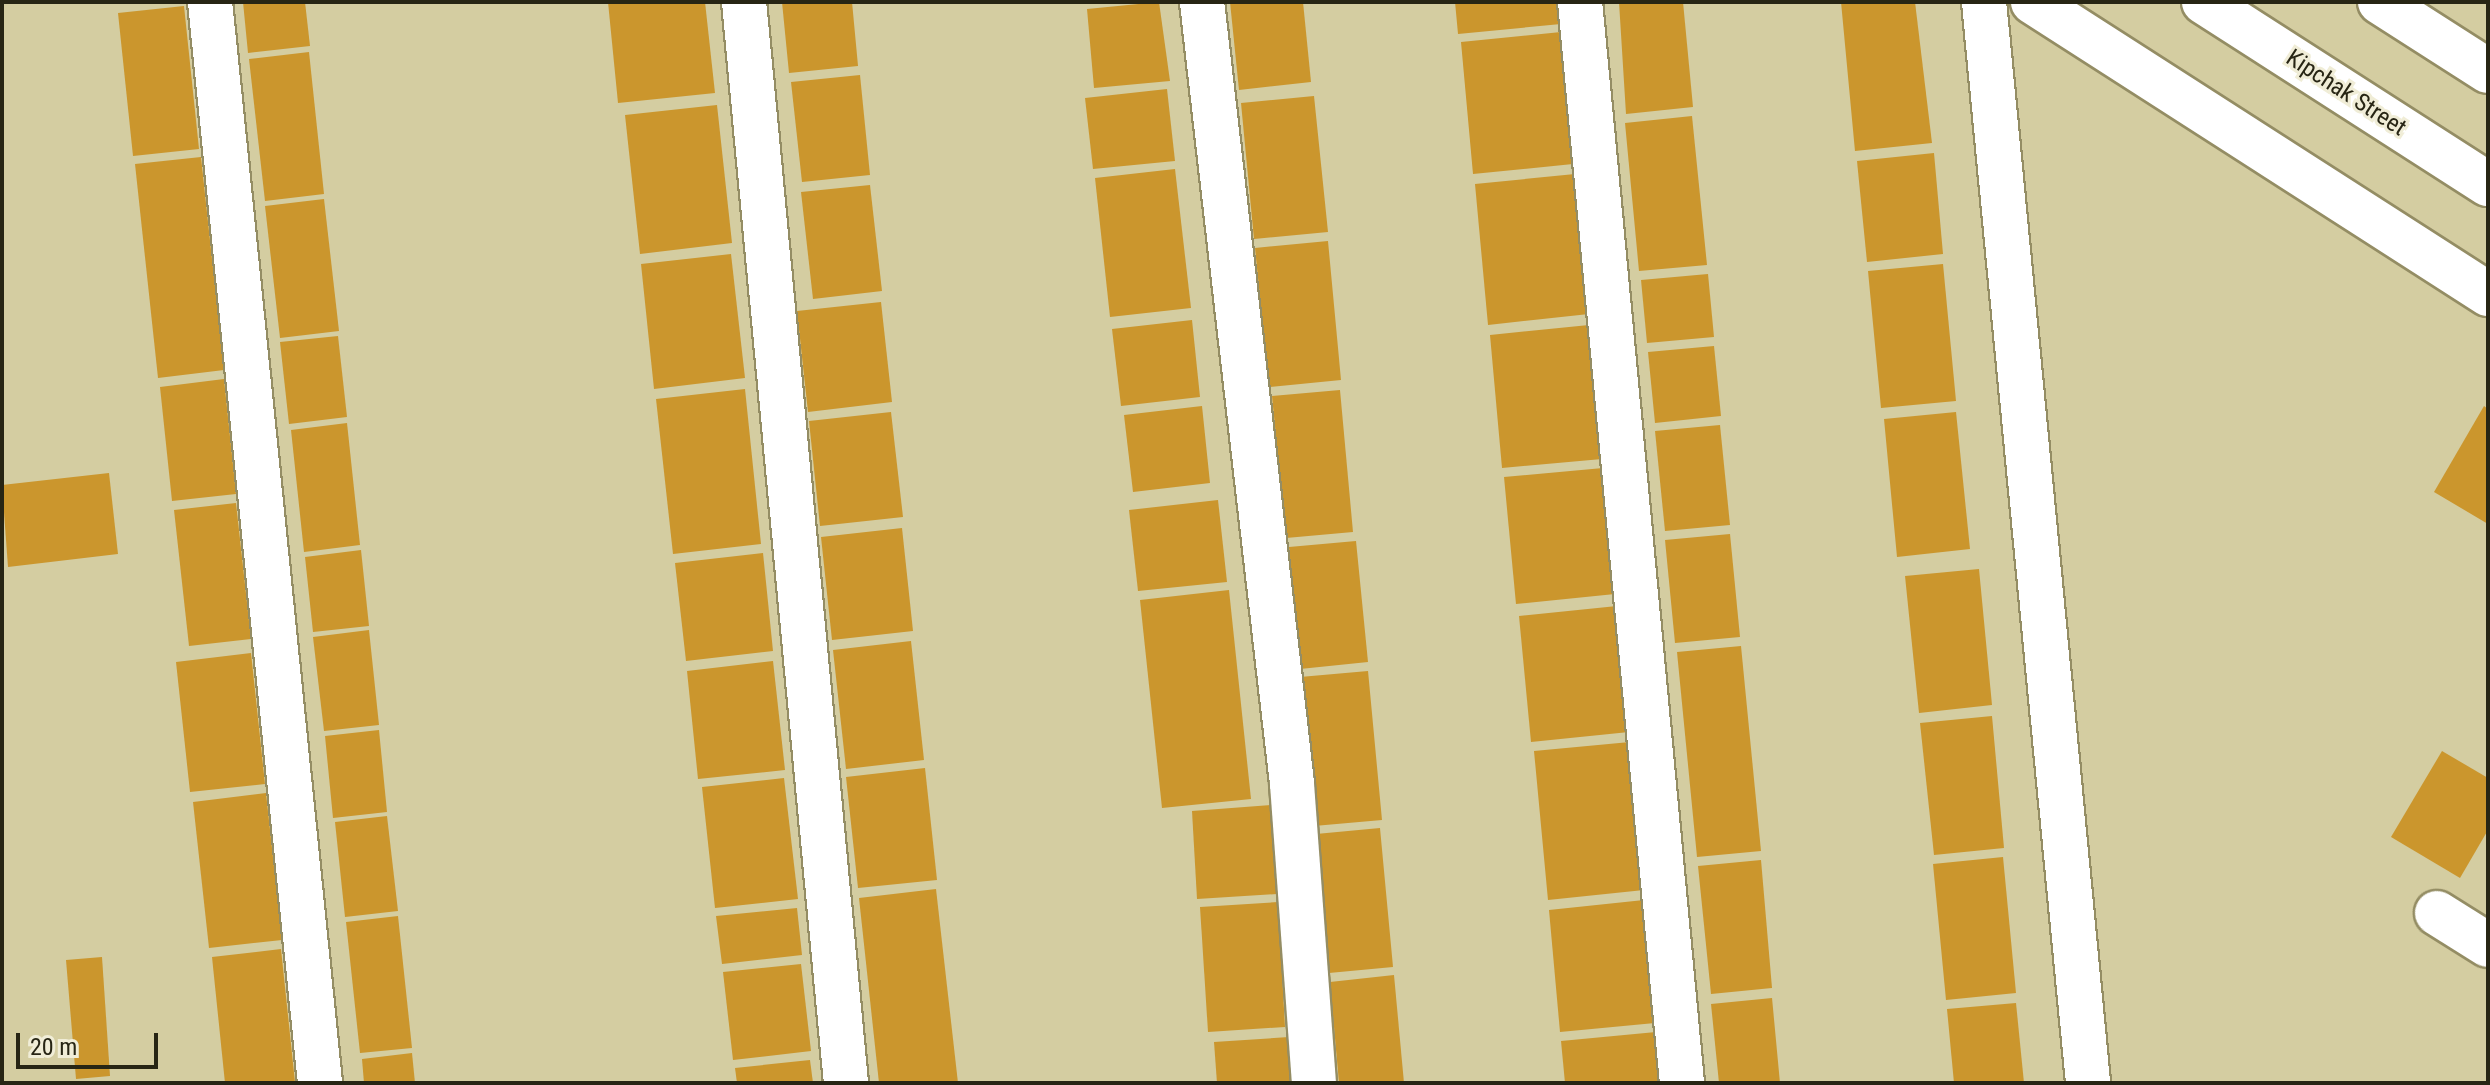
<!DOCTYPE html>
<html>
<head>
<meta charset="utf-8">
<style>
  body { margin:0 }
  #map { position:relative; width:2490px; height:1085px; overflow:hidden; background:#d4cda1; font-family:"Roboto Condensed",sans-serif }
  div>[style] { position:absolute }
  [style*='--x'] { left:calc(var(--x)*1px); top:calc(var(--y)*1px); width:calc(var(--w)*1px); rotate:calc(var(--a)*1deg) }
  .building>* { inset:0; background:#cb962d }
  .roads { filter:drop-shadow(2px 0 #948d64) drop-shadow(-2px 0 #948d64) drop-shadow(0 2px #948d64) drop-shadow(0 -2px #948d64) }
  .street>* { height:44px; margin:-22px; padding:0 22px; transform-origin:22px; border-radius:22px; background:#fff }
  .primary>* { height:44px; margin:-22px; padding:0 22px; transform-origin:22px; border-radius:22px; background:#fff }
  span { translate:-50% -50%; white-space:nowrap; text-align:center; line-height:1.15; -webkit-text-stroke:6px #f0edd7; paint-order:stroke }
  .street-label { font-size:24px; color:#272514 }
  .frame { position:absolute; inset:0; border:4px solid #272514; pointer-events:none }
  .scale { position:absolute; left:16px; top:1033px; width:142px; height:36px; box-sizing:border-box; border:4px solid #272514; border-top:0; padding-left:10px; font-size:24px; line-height:28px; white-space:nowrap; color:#272514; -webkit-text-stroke:6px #f0edd7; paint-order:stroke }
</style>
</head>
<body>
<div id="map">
  <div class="building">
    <div style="clip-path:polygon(243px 2px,305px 2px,310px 46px,248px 53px)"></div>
    <div style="clip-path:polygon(608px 2px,705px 2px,715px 93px,618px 103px)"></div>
    <div style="clip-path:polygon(782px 2px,852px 2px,858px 66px,789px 73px)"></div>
    <div style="clip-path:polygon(1159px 2px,1170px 81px,1094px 88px,1087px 9px)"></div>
    <div style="clip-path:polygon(1230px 2px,1303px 2px,1311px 82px,1239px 90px)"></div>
    <div style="clip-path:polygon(1455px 2px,1559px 2px,1561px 24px,1458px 34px)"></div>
    <div style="clip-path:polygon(1619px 2px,1683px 2px,1693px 107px,1626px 114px)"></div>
    <div style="clip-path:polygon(1841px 2px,1915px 2px,1932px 143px,1855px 151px)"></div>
    <div style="clip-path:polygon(184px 6px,199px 149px,133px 156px,118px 13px)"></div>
    <div style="clip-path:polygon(1561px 32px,1573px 164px,1473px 174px,1461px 42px)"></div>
    <div style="clip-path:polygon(309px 52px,324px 194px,265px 201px,249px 59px)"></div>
    <div style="clip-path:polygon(860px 75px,870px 175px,802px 182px,791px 82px)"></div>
    <div style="clip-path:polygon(1167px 89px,1175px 161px,1093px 169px,1085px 98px)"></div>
    <div style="clip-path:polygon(1314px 96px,1328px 232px,1254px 239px,1241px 103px)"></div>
    <div style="clip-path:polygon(717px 105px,732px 243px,640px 254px,625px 115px)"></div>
    <div style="clip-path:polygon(1692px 116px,1707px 265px,1639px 271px,1625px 123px)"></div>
    <div style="clip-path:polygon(1934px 153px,1943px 254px,1867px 262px,1857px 161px)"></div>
    <div style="clip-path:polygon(201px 157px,224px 370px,158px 378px,135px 164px)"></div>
    <div style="clip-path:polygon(1175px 169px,1191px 308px,1110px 317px,1095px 178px)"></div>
    <div style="clip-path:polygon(1575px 174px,1589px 314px,1488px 325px,1475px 184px)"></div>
    <div style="clip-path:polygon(870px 185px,882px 291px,813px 299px,801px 192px)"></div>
    <div style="clip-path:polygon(324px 199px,339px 331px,280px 338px,265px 206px)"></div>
    <div style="clip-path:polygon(1328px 241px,1341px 380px,1269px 387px,1255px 248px)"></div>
    <div style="clip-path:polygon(731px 254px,745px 378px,654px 389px,641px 264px)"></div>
    <div style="clip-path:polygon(1943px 264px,1956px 401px,1881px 408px,1868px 271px)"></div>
    <div style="clip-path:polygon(1708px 274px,1714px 337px,1647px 343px,1641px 280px)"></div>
    <div style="clip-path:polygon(881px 302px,892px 402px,808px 412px,797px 311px)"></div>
    <div style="clip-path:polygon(1192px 320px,1200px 397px,1121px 406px,1112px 329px)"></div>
    <div style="clip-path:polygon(1589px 325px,1602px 459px,1502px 468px,1490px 335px)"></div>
    <div style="clip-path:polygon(338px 336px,347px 417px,289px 424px,280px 342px)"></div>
    <div style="clip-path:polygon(1714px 346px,1721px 416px,1655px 423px,1648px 352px)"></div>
    <div style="clip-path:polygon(224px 379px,236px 494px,172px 501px,160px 387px)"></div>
    <div style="clip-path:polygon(745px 389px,761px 544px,673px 554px,656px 399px)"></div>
    <div style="clip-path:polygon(1340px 390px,1353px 532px,1286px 538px,1272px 396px)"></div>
    <div style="clip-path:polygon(1202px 406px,1210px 483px,1133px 492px,1124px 415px)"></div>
    <div style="clip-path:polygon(2484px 406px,2488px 409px,2488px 524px,2434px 492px)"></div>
    <div style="clip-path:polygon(891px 412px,903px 517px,820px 526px,809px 421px)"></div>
    <div style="clip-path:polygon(1956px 412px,1970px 549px,1897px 557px,1884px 419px)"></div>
    <div style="clip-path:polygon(347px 423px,360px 545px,304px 552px,291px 430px)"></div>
    <div style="clip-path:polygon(1720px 425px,1730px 525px,1665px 531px,1655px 431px)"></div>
    <div style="clip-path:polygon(1603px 468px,1615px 594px,1516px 604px,1504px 477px)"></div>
    <div style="clip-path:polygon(109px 473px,118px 554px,8px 567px,2px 485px)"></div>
    <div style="clip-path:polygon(1218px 500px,1227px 582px,1138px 591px,1129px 510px)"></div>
    <div style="clip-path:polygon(236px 503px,251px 639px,189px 646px,174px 510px)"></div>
    <div style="clip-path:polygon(902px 528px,913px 631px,832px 640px,821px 537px)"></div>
    <div style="clip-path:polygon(1730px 534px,1740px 637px,1675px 643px,1665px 540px)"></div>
    <div style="clip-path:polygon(1356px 541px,1368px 662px,1300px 669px,1289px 547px)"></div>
    <div style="clip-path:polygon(361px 550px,369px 626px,313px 632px,305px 557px)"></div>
    <div style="clip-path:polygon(763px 553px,773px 651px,686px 661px,675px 563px)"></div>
    <div style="clip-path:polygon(1979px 569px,1992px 705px,1919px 713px,1905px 576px)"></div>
    <div style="clip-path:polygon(1229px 590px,1251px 799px,1162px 808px,1140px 600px)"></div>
    <div style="clip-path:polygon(1617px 606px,1629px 732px,1531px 742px,1519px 616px)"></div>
    <div style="clip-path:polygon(369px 630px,379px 725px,324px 731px,313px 637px)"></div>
    <div style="clip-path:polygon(911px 641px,924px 760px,846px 769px,833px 650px)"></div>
    <div style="clip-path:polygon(1741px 646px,1761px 851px,1697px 857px,1677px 652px)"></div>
    <div style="clip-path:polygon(251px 653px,265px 784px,190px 792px,176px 662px)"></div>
    <div style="clip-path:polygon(773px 661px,785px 770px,698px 779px,687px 671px)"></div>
    <div style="clip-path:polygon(1368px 671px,1382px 820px,1314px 826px,1300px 677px)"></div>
    <div style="clip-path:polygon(1992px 716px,2004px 848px,1934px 855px,1920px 723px)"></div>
    <div style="clip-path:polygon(379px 730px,387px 812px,333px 818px,325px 736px)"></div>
    <div style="clip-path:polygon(1630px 742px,1644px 890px,1548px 900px,1534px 751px)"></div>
    <div style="clip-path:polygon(2442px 751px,2488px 778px,2488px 830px,2460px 878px,2391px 837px)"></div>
    <div style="clip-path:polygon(925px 768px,937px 880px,858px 888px,846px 777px)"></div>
    <div style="clip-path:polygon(784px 778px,798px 899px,715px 908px,702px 787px)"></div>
    <div style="clip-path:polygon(266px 793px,282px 940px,209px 948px,193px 802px)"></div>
    <div style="clip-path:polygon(1271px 805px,1277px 894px,1197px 899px,1192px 811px)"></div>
    <div style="clip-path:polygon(387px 816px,398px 911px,345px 917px,335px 822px)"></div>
    <div style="clip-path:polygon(1380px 828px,1393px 967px,1329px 973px,1316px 834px)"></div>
    <div style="clip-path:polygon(2003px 857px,2016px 993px,1946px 1000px,1933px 864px)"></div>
    <div style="clip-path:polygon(1761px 860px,1772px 988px,1711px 994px,1698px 866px)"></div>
    <div style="clip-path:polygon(936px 889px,958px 1083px,879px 1083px,859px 898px)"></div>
    <div style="clip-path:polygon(1644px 900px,1655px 1023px,1560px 1032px,1549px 910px)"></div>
    <div style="clip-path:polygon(1278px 902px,1285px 1027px,1208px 1032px,1200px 907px)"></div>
    <div style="clip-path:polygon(797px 908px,802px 955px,722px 964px,716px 916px)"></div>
    <div style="clip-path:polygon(398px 916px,412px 1048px,360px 1053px,346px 922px)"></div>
    <div style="clip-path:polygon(281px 949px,295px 1082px,225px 1083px,212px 957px)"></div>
    <div style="clip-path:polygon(102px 957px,110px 1076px,76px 1079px,66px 960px)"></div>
    <div style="clip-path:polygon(801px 964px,811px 1051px,733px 1060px,723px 972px)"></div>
    <div style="clip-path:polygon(1394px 975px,1404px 1083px,1339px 1083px,1330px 982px)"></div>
    <div style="clip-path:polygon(1772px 998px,1780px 1083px,1719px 1083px,1711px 1004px)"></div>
    <div style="clip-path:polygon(2016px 1003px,2024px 1083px,1954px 1083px,1947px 1009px)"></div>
    <div style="clip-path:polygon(1656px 1032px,1661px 1083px,1565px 1083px,1561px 1041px)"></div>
    <div style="clip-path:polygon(1289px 1037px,1292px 1083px,1217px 1083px,1214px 1042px)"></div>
    <div style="clip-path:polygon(412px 1053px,415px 1083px,364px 1083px,362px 1059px)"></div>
    <div style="clip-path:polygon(810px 1060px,813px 1083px,737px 1083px,735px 1068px)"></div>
  </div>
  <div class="roads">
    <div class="street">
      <div style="--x:210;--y:2;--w:1087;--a:84.19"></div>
      <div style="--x:744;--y:2;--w:1086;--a:84.61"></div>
      <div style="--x:1202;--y:2;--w:787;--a:83.43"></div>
      <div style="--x:1292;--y:784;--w:300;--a:85.8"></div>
      <div style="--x:1580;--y:2;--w:1086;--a:84.61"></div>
      <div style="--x:1984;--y:2;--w:1086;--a:84.5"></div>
      <div style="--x:2033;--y:2;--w:541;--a:32.69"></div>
      <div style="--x:2437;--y:913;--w:60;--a:32.1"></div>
    </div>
    <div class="primary">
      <div style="--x:2204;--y:2;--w:337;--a:32.7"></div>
      <div style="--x:2380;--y:2;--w:128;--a:32.6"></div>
    </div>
  </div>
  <div class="street-label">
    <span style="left:2346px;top:93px;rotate:33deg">Kipchak Street</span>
  </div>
  <div class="frame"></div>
  <div class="scale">20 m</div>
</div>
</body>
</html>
